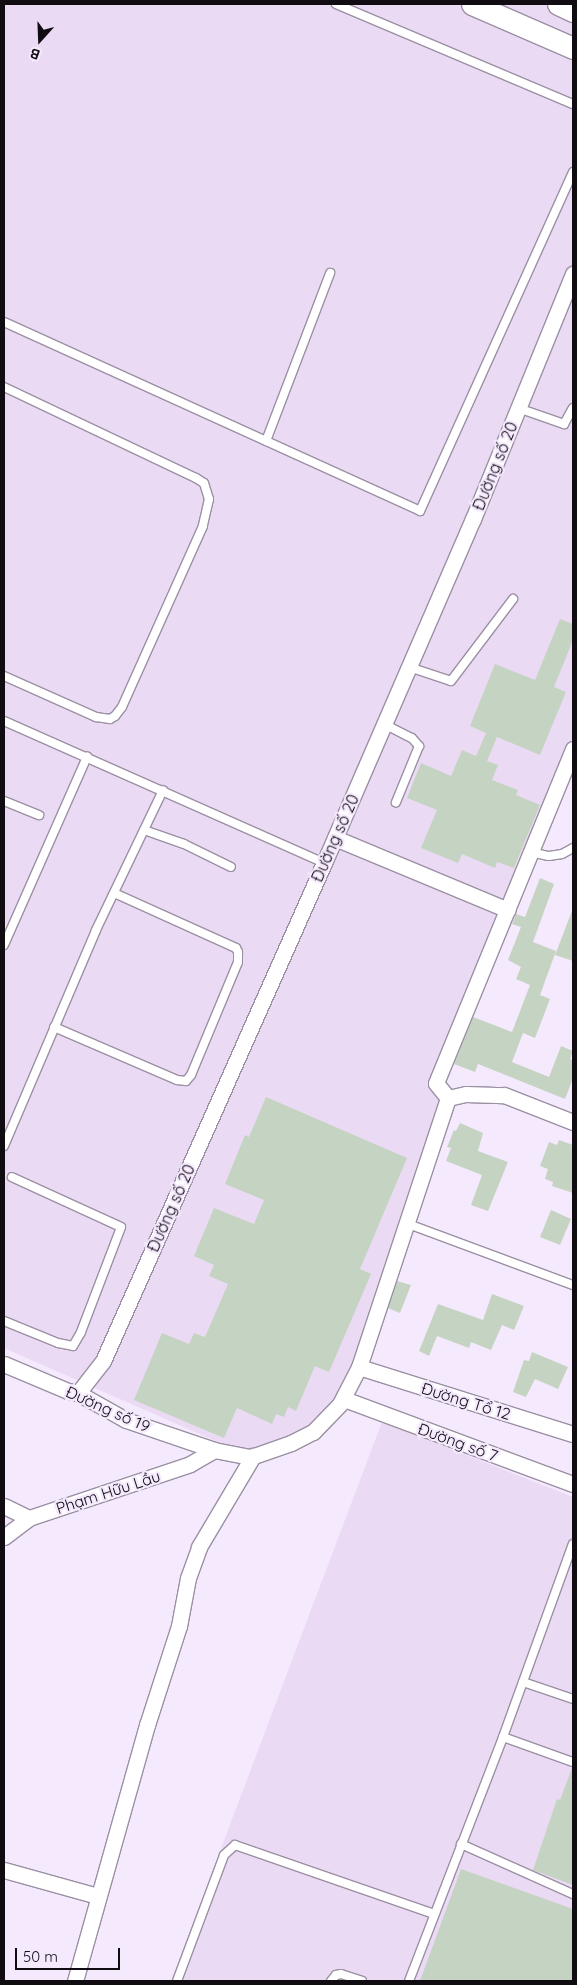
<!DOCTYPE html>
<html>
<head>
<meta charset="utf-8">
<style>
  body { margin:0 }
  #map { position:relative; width:577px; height:1985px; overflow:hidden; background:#f5e9fd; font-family:Quicksand,sans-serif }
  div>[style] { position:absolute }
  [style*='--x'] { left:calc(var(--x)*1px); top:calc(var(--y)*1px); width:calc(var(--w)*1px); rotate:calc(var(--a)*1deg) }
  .built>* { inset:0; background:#eadaf4 }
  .building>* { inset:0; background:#c5d4c2 }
  .roads { filter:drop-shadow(1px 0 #9b90a3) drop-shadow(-1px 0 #9b90a3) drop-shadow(0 1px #9b90a3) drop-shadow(0 -1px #9b90a3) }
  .lane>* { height:8px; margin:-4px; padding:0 4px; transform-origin:4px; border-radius:4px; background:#fff }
  .street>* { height:15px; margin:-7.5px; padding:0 7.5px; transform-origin:7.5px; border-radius:7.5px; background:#fff }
  .secondary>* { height:21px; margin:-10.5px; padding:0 10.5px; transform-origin:10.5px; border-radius:10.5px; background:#fff }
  span { translate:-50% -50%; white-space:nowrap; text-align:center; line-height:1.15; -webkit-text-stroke:4.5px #f5e9fd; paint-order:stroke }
  .street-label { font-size:16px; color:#100c12 }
  .frame { position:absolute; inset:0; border:5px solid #100c12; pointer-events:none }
  .north { position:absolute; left:15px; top:15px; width:50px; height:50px; -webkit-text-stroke:4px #f5e9fd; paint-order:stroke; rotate:200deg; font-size:14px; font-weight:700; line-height:20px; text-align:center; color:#100c12 }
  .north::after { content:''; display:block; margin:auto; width:18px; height:22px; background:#100c12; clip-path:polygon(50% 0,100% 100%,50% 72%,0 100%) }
  .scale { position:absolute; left:15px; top:1948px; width:105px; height:22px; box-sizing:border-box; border:2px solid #100c12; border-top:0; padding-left:6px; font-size:15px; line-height:18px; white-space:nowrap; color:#100c12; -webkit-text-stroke:4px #f5e9fd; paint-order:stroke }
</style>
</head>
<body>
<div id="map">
  <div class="built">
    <div style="clip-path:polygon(4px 4px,573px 4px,573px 737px,451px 1055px,435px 1166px,340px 1393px,316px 1425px,245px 1454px,4px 1348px)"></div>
    <div style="clip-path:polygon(382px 1422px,573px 1497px,573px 1981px,171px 1981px)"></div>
  </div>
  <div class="building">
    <div style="clip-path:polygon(560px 619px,573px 624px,573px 640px,554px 687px,566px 692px,540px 755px,497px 737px,487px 761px,498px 765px,492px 780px,518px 790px,516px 795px,540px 805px,514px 868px,497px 862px,495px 868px,462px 854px,458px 863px,421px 848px,437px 810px,407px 798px,421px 763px,451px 776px,462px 750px,476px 756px,486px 733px,470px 726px,495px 664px,535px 680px)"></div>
    <div style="clip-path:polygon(540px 878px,554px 884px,533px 942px,556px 951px,540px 995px,550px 999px,535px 1038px,523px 1033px,512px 1062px,549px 1077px,561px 1046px,573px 1051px,570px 1059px,573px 1060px,573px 1078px,565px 1099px,478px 1064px,475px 1072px,454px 1064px,473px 1017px,512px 1032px,530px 985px,516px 979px,521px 967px,508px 960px,521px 927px,512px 924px,516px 914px,525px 917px)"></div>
    <div style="clip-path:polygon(572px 911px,573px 911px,573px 961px,555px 955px)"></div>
    <div style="clip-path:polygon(266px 1097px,407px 1158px,360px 1269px,371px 1274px,329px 1372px,315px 1366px,296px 1411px,288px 1407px,284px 1417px,276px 1414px,272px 1424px,237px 1408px,224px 1438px,134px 1400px,162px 1333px,189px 1344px,194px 1333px,205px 1337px,228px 1284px,209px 1276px,214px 1265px,194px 1256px,214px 1208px,254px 1224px,264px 1200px,225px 1184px,245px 1135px,249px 1137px)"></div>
    <div style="clip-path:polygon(460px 1123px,483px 1133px,478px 1151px,508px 1162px,488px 1211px,471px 1205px,482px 1175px,446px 1161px,451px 1148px,447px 1147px,454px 1130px,456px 1131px)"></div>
    <div style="clip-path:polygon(559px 1140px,573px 1145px,573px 1193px,552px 1186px,553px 1182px,545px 1179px,548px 1169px,540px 1166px,549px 1142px,557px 1145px)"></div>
    <div style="clip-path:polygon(551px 1210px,571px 1219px,560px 1245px,540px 1237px)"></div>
    <div style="clip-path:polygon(397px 1281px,411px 1285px,400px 1313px,388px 1308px)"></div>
    <div style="clip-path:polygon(492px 1294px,524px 1306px,514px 1330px,502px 1325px,491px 1350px,471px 1342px,469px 1348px,437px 1336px,429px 1356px,419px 1351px,438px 1304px,483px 1320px)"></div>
    <div style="clip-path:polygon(532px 1352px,568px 1367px,558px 1389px,535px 1379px,526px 1397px,513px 1392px,524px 1360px,529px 1361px)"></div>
    <div style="clip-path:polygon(572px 1768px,573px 1768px,573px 1885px,533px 1870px,557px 1799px,560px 1800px)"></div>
    <div style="clip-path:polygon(461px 1869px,573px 1909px,573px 1981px,420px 1981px)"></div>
  </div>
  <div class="roads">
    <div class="lane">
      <div style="--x:336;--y:4;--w:257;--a:22.9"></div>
      <div style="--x:4;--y:322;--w:457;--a:24.4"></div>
      <div style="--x:420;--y:511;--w:372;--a:-65.7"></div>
      <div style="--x:4;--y:387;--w:212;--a:25.4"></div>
      <div style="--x:196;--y:478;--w:9;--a:32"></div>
      <div style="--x:204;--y:483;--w:17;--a:73"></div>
      <div style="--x:209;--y:499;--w:28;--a:103"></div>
      <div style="--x:203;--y:526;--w:198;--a:114.1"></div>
      <div style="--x:122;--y:707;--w:11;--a:128"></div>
      <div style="--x:115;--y:716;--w:6;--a:149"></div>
      <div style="--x:110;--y:719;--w:14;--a:-172"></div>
      <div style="--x:96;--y:717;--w:101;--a:-156"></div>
      <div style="--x:518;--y:408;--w:49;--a:19.2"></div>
      <div style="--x:564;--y:424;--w:18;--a:-61"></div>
      <div style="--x:266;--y:441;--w:180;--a:-69.1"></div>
      <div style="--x:409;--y:667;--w:44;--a:18.4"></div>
      <div style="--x:451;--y:681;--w:103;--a:-52.9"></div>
      <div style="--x:4;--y:721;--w:350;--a:23.9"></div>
      <div style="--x:384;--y:724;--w:31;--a:27"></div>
      <div style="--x:412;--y:738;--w:11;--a:49"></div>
      <div style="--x:419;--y:746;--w:61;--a:112.3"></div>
      <div style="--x:4;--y:801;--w:38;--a:22"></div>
      <div style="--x:144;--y:830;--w:42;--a:19.3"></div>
      <div style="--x:184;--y:844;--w:52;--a:26.1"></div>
      <div style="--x:531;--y:852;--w:18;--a:13"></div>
      <div style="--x:549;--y:856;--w:13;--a:-9"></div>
      <div style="--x:562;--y:854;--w:13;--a:-29"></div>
      <div style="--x:4;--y:945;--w:206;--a:-66.2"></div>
      <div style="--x:54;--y:1027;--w:134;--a:23.3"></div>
      <div style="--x:177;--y:1080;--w:9;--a:6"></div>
      <div style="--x:186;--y:1081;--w:8;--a:-50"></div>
      <div style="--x:191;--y:1075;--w:122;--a:-67.4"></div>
      <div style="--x:238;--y:962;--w:10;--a:-90"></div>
      <div style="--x:238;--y:952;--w:4;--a:-117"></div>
      <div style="--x:236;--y:948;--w:134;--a:-155.7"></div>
      <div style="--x:4;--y:1146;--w:235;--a:-66.9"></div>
      <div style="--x:96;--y:930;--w:155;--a:-64.4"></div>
      <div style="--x:408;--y:1224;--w:176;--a:20.3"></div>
      <div style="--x:4;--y:1321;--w:58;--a:22.2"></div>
      <div style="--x:58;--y:1343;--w:15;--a:11"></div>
      <div style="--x:73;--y:1346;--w:16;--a:-60"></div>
      <div style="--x:81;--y:1332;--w:112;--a:-69.1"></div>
      <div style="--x:121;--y:1227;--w:120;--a:-155.4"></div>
      <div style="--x:523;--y:1682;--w:53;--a:18.8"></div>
      <div style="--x:503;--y:1737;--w:74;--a:19.7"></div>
      <div style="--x:461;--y:1844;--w:123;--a:24.1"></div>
      <div style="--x:177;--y:1981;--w:134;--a:-69.5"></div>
      <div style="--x:224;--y:1855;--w:15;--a:-42"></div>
      <div style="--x:235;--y:1845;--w:211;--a:19.1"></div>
      <div style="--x:331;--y:1981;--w:8;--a:-50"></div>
      <div style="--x:336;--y:1975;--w:5;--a:-11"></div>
      <div style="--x:341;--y:1974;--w:22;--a:18"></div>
      <div style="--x:409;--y:1981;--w:261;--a:-68.9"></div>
      <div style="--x:503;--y:1737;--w:205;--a:-70.1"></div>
    </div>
    <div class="street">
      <div style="--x:335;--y:838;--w:187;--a:22.6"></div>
      <div style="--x:448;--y:1098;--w:19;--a:-129"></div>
      <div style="--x:436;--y:1083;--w:361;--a:-67.7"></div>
      <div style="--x:4;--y:1364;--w:69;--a:22.9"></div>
      <div style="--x:68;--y:1391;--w:10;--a:11"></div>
      <div style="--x:78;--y:1393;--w:55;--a:29.4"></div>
      <div style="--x:126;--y:1420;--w:93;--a:18.8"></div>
      <div style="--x:214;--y:1450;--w:38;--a:11"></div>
      <div style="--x:251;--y:1457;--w:42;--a:-19.3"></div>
      <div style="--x:291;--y:1443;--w:25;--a:-27"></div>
      <div style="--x:313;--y:1432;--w:39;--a:-46"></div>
      <div style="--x:340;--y:1404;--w:42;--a:-62.8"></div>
      <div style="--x:359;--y:1367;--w:283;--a:-71.7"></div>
      <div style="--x:448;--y:1098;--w:18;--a:-13"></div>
      <div style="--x:466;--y:1094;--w:38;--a:2"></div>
      <div style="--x:504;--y:1095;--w:74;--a:21.4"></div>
      <div style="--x:359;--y:1367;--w:224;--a:17.4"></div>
      <div style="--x:78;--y:1393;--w:41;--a:-52"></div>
      <div style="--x:103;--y:1361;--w:545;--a:-66.07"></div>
      <div style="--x:324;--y:863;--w:375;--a:-66.6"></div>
      <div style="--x:473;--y:519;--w:265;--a:-67.8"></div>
      <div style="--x:344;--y:1399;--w:244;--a:20.4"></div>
      <div style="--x:4;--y:1506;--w:28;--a:26"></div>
      <div style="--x:4;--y:1537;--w:31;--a:-37"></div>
      <div style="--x:29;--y:1518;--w:170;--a:-18.5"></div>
      <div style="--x:190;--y:1464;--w:28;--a:-30"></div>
      <div style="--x:4;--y:1870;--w:98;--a:15.5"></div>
      <div style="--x:75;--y:1981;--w:266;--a:-74.3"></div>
      <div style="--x:147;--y:1725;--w:104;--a:-72.1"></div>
      <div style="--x:179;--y:1626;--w:49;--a:-79.4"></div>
      <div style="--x:188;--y:1578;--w:33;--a:-70"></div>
      <div style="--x:199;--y:1547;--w:106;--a:-59.3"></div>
    </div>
    <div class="secondary">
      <div style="--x:472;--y:4;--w:110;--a:23.5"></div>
      <div style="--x:558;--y:4;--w:17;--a:25"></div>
    </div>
  </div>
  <div class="street-label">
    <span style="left:495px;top:466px;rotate:-68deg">Đường số 20</span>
    <span style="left:335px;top:838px;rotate:-66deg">Đường số 20</span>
    <span style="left:171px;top:1208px;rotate:-66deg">Đường số 20</span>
    <span style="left:466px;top:1401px;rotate:17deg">Đường Tổ 12</span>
    <span style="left:108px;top:1409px;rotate:24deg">Đường số 19</span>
    <span style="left:458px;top:1442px;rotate:20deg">Đường số 7</span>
    <span style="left:108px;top:1492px;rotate:-18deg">Phạm Hữu Lầu</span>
  </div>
  <div class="frame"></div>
  <div class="north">B</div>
  <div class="scale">50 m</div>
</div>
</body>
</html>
